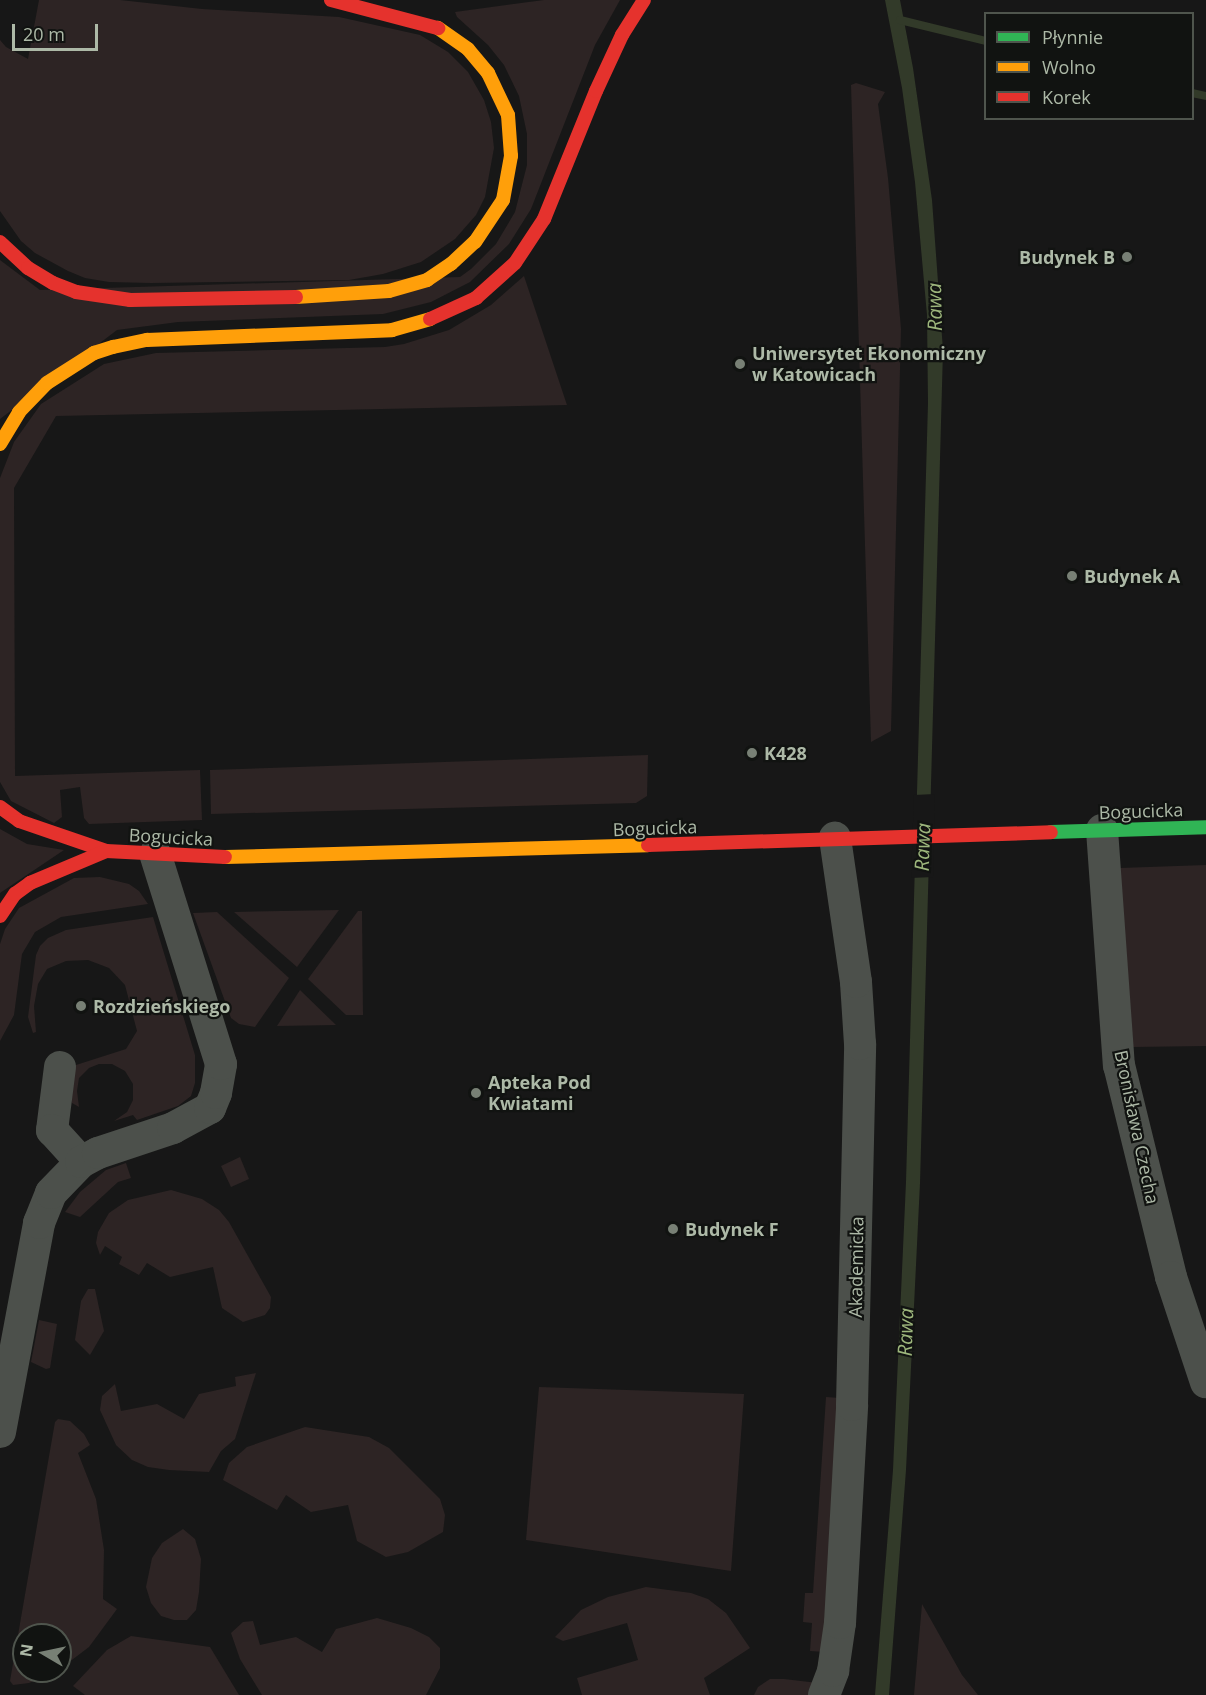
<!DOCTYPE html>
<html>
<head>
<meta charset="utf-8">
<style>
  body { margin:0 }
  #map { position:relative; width:1206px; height:1695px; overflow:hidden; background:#171717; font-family:"Open Sans",sans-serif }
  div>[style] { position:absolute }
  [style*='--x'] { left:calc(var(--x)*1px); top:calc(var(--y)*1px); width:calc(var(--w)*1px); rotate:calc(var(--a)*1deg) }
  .green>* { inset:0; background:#2d2424 }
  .water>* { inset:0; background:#323a29 }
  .pier>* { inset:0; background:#171717 }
  .stream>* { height:8px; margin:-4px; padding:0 4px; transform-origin:4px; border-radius:4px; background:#323a29 }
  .street>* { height:32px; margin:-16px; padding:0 16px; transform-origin:16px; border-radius:16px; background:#4c504b }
  .fast>* { height:14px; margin:-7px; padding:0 7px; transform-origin:7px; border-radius:7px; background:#30b455 }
  .slow>* { height:14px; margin:-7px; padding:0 7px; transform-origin:7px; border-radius:7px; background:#ff9f0a }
  .jam>* { height:14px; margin:-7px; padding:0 7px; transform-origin:7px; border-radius:7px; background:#e5322d }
  .dots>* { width:16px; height:16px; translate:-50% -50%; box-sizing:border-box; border:3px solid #111311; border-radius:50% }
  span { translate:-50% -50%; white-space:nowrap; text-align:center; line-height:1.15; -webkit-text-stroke:4.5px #111311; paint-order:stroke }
  .poi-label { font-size:18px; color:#adb9a7; font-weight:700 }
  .right { translate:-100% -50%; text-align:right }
  .left { translate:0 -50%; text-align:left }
  .street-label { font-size:18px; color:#adb9a7 }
  .water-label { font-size:20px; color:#9db67c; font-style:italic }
  .legend { position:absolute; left:984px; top:12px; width:210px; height:108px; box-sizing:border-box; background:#111311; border:2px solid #4f554d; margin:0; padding:8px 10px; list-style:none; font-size:18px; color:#adb9a7 }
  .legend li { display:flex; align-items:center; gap:12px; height:30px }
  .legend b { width:30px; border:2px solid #4f554d }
  .north { position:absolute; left:12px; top:1623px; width:60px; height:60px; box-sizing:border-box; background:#111311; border:2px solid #4f554d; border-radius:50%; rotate:279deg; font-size:16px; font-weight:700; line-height:24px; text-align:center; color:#adb9a7 }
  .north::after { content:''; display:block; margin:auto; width:21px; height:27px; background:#788075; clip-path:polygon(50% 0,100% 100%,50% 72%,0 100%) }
  .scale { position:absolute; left:12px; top:24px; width:86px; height:27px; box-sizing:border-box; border:3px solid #adb9a7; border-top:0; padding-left:8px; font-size:18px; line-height:21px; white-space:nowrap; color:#adb9a7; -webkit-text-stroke:4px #111311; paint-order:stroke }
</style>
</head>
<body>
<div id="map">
  <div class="green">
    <div style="clip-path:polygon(39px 0,120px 0,202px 9px,339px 17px,420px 35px,448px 52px,468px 72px,484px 100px,491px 122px,494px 148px,485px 197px,476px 215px,455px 239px,421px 262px,383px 274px,349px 280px,151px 283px,109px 282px,85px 278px,68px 271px,35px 253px,21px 241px,0 211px,0 40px,6px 47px,28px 59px)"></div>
    <div style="clip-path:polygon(544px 0,620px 0,595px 45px,531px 209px,509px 244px,470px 282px,431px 302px,383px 314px,178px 322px,117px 330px,0 419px,0 260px,40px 290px,460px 277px,471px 269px,496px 244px,515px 212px,527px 165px,527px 134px,519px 96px,504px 65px,488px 45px,457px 17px,455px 12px)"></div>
    <div style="clip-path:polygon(856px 83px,885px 92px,878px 104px,888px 178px,901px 329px,891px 731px,871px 742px,851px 85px)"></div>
    <div style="clip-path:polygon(524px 276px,567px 405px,56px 416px,14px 488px,15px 776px,200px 770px,202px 820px,89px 824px,84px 818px,80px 787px,60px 790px,62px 817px,54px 823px,11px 801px,0 782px,0 478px,14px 442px,41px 404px,104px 364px,156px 353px,385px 347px,404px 344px,449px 330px,491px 305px)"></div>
    <div style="clip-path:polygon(648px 755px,647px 796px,636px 803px,211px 814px,210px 770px)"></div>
    <div style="clip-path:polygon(0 829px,27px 844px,64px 850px,0 893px)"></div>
    <div style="clip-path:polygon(1206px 865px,1206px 1046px,1133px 1047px,1120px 868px)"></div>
    <div style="clip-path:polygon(100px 877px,129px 884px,139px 891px,148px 904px,61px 917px,35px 932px,22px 954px,14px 1015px,0 1041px,0 944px,5px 929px,19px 908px,74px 878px)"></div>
    <div style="clip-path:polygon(339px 910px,297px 967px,234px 912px)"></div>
    <div style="clip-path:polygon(358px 911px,362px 911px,363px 1015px,346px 1015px,308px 979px)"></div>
    <div style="clip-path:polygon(217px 912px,289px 978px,255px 1027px,239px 1024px,231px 1018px,193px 913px)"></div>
    <div style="clip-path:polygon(153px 917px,195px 1055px,195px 1083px,191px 1096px,178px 1106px,137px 1120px,133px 1115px,114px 1121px,127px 1112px,133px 1100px,133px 1084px,125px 1071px,112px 1064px,99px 1064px,89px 1068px,79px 1078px,77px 1091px,79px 1107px,72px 1103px,69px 1093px,71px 1071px,76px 1065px,126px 1049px,137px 1031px,125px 985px,109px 968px,88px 960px,66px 961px,47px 969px,38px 984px,34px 1006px,36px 1032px,33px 1033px,28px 1017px,36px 955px,40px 946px,48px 938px,66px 930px)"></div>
    <div style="clip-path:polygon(300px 990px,336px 1025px,277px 1026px)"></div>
    <div style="clip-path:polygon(240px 1157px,249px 1179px,231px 1187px,221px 1166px)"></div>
    <div style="clip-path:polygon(126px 1163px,131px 1178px,118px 1182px,80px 1217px,65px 1212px,80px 1192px,106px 1170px)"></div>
    <div style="clip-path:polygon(171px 1190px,202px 1199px,219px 1210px,229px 1222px,271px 1297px,270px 1308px,265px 1315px,243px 1322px,222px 1308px,213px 1267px,170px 1277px,147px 1263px,139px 1275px,119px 1264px,122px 1257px,105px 1246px,100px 1255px,96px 1243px,98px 1232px,109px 1213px,128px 1200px)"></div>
    <div style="clip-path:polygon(88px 1289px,95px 1289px,104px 1331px,90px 1355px,75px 1340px,81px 1301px)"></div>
    <div style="clip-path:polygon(39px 1320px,57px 1324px,50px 1368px,46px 1369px,31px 1362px)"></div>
    <div style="clip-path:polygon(256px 1373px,235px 1439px,221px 1451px,209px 1472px,169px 1470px,148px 1467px,132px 1460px,116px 1445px,100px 1410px,102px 1396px,115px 1384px,121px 1411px,157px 1404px,184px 1419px,199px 1394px,236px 1386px,235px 1377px)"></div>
    <div style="clip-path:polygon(539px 1387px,744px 1394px,731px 1571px,526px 1540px)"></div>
    <div style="clip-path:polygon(826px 1397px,840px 1398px,825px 1652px,810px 1651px,812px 1623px,803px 1622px,805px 1593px,813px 1593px)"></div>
    <div style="clip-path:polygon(58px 1419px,70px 1421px,84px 1434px,90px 1445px,78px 1453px,96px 1499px,104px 1550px,103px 1599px,117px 1609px,89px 1647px,60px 1669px,60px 1635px,24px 1635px,24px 1671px,58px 1671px,29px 1683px,13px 1685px,10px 1681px,55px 1422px)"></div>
    <div style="clip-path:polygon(305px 1427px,369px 1437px,389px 1448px,440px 1499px,445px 1515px,443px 1532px,408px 1552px,386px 1557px,357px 1541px,348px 1505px,311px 1512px,286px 1495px,277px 1510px,223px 1480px,229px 1463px,247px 1447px)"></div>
    <div style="clip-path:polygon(183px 1529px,195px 1539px,201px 1559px,199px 1592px,196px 1610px,187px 1620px,174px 1620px,161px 1616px,151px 1603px,146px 1587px,152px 1558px,162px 1543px)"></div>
    <div style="clip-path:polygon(646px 1587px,691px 1593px,708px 1599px,726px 1613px,750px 1648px,704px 1678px,710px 1695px,582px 1695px,577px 1678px,638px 1660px,627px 1623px,563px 1641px,555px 1637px,581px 1610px,608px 1597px)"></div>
    <div style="clip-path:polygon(922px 1604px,962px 1675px,978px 1695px,914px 1695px)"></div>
    <div style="clip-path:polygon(377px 1618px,411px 1628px,429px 1637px,440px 1648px,440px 1668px,426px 1695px,262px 1695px,240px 1659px,231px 1633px,243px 1622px,253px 1621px,260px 1645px,296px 1637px,322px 1652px,336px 1629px)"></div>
    <div style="clip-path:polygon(131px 1636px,210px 1647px,239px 1695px,85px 1695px,73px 1686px,107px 1650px)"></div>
    <div style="clip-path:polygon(770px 1679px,784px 1679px,818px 1683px,812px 1695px,754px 1695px,758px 1687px)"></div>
  </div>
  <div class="water">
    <div style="clip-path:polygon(885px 0,900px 0,913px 68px,932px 200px,943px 350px,920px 1183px,906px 1470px,889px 1695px,875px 1695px,893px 1470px,906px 1182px,928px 403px,927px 315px,915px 182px,902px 88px)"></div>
  </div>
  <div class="pier">
    <div style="clip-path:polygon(935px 794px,933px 877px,911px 878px,914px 795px)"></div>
  </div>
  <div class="stream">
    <div style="--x:900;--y:20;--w:89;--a:13.7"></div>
    <div style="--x:1192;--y:93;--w:14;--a:12"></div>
  </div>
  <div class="street">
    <div style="--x:1102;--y:830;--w:236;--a:85.9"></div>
    <div style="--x:1119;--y:1065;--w:218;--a:76.2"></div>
    <div style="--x:1171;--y:1277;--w:111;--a:71.6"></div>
    <div style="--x:60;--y:1067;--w:64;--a:97.2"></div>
    <div style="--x:52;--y:1130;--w:43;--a:47.8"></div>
    <div style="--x:0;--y:1432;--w:213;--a:-79.4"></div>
    <div style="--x:39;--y:1223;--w:32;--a:-68"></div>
    <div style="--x:51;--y:1193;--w:43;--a:-45.9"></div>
    <div style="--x:81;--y:1162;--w:19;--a:-28"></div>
    <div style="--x:98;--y:1153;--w:79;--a:-18.4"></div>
    <div style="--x:173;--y:1128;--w:42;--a:-28.4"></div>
    <div style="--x:210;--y:1108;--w:16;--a:-68"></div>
    <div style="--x:216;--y:1093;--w:29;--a:-80"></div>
    <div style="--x:221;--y:1064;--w:220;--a:-107.4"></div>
    <div style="--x:824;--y:1695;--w:26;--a:-69"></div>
    <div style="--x:833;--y:1671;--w:49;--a:-81.7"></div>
    <div style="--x:840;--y:1623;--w:218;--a:-86.8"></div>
    <div style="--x:852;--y:1405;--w:361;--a:-88.7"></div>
    <div style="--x:860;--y:1044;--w:62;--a:-93.7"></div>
    <div style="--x:856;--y:982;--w:146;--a:-98.3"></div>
  </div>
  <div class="fast">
    <div style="--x:1051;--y:832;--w:155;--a:-1.8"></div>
  </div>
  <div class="slow">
    <div style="--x:296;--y:297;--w:93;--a:-3.7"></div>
    <div style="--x:389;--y:291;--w:40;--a:-16"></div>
    <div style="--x:427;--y:280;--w:29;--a:-34"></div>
    <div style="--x:451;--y:264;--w:33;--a:-43"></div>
    <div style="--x:475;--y:242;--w:50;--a:-56.3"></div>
    <div style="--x:503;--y:200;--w:45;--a:-79.7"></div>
    <div style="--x:511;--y:156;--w:41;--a:-94.2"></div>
    <div style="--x:508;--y:115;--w:47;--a:-115.5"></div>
    <div style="--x:488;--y:73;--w:31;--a:-130"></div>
    <div style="--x:468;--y:49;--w:37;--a:-145"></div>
    <div style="--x:0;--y:444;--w:37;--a:-59"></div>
    <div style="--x:19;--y:412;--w:40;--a:-46"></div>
    <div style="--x:47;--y:383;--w:56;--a:-32.6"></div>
    <div style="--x:94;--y:353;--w:20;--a:-18"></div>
    <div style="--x:113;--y:347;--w:35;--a:-12"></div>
    <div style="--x:147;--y:340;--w:245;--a:-2.3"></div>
    <div style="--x:392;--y:330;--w:40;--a:-16"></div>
    <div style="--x:225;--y:857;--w:423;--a:-1.6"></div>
  </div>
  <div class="jam">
    <div style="--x:331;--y:0;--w:111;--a:14.7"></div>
    <div style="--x:0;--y:242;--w:38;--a:43"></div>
    <div style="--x:28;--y:268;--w:29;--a:31"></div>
    <div style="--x:53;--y:283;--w:25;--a:21"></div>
    <div style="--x:76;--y:292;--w:55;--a:8.4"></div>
    <div style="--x:130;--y:300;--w:166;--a:-1"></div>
    <div style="--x:430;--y:319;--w:51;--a:-24.5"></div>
    <div style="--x:476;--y:298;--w:52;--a:-41.9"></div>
    <div style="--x:515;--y:263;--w:53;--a:-56.6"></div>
    <div style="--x:544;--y:219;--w:138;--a:-67.9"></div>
    <div style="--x:596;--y:91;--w:62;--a:-65.1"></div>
    <div style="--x:622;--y:35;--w:41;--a:-57.8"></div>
    <div style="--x:0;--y:807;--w:24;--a:36"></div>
    <div style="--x:19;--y:821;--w:92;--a:19"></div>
    <div style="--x:106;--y:851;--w:119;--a:2.9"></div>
    <div style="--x:648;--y:845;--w:403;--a:-1.8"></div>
    <div style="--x:0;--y:916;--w:27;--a:-56"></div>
    <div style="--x:15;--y:894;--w:19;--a:-36"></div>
    <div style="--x:30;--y:883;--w:82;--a:-22.8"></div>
  </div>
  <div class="dots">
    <div style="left:1127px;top:257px;background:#788075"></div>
    <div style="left:740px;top:364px;background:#788075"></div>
    <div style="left:1072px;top:576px;background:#788075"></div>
    <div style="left:752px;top:753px;background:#788075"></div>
    <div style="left:81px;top:1006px;background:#788075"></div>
    <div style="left:476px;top:1093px;background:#788075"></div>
    <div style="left:673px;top:1229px;background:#788075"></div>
  </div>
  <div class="poi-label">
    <span class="right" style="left:1115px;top:257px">Budynek B</span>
    <span class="left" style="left:752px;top:364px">Uniwersytet Ekonomiczny<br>w Katowicach</span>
    <span class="left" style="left:1084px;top:576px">Budynek A</span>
    <span class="left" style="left:764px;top:753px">K428</span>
    <span class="left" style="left:93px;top:1006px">Rozdzieńskiego</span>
    <span class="left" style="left:488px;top:1093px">Apteka Pod<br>Kwiatami</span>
    <span class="left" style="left:685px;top:1229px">Budynek F</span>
  </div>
  <div class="street-label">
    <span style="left:1141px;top:811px;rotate:-2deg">Bogucicka</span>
    <span style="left:655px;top:828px;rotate:-2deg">Bogucicka</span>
    <span style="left:171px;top:837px;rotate:3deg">Bogucicka</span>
    <span style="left:1137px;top:1127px;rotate:78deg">Bronisława Czecha</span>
    <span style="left:856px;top:1267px;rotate:-89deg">Akademicka</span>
  </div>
  <div class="water-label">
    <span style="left:934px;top:307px;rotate:-91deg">Rawa</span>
    <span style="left:922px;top:847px;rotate:-88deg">Rawa</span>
    <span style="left:905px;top:1332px;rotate:-88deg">Rawa</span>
  </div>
  <ul class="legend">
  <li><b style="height:8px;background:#30b455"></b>Płynnie</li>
  <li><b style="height:8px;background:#ff9f0a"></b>Wolno</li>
  <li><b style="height:8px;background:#e5322d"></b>Korek</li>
  </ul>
  <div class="north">N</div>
  <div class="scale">20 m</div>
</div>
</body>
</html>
